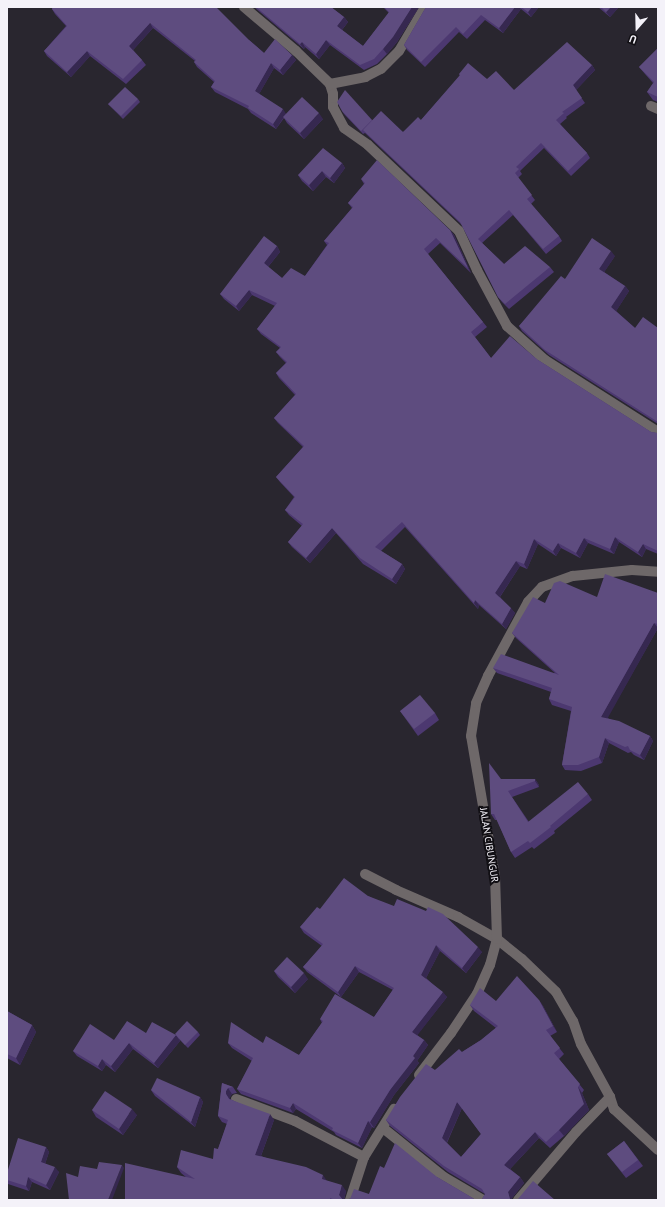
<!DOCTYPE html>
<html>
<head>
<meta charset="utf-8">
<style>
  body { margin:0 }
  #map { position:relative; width:665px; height:1207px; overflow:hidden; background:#29262f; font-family:"PT Sans",sans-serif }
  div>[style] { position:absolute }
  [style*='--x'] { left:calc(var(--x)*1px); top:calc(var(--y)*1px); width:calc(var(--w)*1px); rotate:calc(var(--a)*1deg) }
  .street>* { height:10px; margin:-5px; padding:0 5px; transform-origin:5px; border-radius:5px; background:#6e6869 }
  .wall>* { inset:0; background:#4c3870 }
  .shaded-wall>* { inset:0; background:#362850 }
  .building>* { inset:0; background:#5e4c7f }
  span { translate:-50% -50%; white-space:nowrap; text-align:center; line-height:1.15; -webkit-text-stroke:4px #110f14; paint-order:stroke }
  .street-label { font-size:10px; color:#f4f2f9 }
  .frame { position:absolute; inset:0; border:8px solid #f4f2f9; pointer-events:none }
  .north { position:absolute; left:617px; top:8px; width:40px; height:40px; -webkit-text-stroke:3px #110f14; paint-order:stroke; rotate:200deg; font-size:11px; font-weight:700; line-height:16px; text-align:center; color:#f4f2f9 }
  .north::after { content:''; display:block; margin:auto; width:14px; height:18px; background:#f4f2f9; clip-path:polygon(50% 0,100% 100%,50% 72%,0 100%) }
</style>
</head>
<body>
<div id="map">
  <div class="street">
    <div style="--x:244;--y:7;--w:68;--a:40.2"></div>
    <div style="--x:296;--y:51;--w:47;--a:44.1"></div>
    <div style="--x:330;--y:84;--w:10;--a:73"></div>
    <div style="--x:333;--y:94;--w:13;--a:90"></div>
    <div style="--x:333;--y:107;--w:24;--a:62"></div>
    <div style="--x:344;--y:128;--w:29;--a:35"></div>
    <div style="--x:368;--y:145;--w:125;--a:43.4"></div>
    <div style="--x:459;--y:231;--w:43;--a:65.2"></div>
    <div style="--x:477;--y:270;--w:64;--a:61.8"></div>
    <div style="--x:507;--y:326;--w:51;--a:41.8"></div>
    <div style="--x:545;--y:360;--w:134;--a:32.5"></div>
    <div style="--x:330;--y:84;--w:36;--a:-11"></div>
    <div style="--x:365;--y:77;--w:18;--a:-27"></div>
    <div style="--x:381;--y:69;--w:25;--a:-45"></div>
    <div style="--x:399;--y:51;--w:51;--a:-59.4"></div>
    <div style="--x:651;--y:106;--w:8;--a:23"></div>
    <div style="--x:365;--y:874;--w:35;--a:27"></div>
    <div style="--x:396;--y:890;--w:68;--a:23.5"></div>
    <div style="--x:458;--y:917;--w:45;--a:29.4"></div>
    <div style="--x:497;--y:939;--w:32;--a:39"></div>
    <div style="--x:522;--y:959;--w:47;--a:44.1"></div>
    <div style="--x:556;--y:992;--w:34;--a:60"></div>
    <div style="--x:573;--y:1021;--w:24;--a:71"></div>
    <div style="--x:581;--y:1044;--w:60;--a:61.3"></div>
    <div style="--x:610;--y:1097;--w:13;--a:72"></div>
    <div style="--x:614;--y:1109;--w:60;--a:43"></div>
    <div style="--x:419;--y:1075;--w:53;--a:-52.7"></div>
    <div style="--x:451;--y:1033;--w:47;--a:-56.3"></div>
    <div style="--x:477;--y:994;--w:32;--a:-66"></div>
    <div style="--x:490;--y:965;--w:27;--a:-75"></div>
    <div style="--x:497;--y:939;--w:63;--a:-91.8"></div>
    <div style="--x:495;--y:876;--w:142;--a:-99.7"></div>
    <div style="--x:471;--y:736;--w:33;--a:-81"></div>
    <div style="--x:476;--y:703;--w:30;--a:-66"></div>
    <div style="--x:488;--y:676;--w:84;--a:-61.6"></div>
    <div style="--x:528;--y:602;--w:21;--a:-47"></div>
    <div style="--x:542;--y:587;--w:33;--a:-20"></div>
    <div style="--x:573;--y:576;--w:59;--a:-5.8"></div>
    <div style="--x:632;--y:570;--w:26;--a:4"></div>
    <div style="--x:236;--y:1099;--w:63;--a:20.4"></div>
    <div style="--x:295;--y:1121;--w:78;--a:27.6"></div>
    <div style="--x:383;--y:1128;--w:78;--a:38.8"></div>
    <div style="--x:444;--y:1177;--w:45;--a:30.5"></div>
    <div style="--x:350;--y:1200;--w:45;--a:-72"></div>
    <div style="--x:364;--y:1157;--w:57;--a:-58"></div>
    <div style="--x:518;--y:1200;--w:89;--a:-49.5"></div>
    <div style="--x:576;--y:1132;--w:49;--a:-45.8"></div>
  </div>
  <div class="wall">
    <div style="clip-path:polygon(53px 7px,249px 40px,264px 53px,292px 55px,296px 60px,283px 75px,274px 68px,259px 94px,286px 114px,323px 119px,304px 139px,287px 123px,284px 118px,276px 129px,251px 113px,248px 109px,215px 92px,211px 87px,214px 82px,197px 67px,194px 62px,195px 61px,153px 28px,133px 50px,142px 60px,146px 65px,126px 84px,90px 56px,71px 77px,47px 56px,44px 51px,66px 26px,55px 14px,52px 9px)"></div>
    <div style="clip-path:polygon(254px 7px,331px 7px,344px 17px,348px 22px,342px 30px,363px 46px,389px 13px,383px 7px,419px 7px,397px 42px,387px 54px,377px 64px,364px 70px,330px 45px,319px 59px,305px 47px,304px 49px)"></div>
    <div style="clip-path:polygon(426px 7px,539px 7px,531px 17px,521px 9px,503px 33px,485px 20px,467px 39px,459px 32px,425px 67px,407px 50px,404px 45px)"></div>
    <div style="clip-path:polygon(598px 7px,619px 7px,610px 17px)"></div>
    <div style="clip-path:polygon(658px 48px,658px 102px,653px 100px,647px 92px,653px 83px,645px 74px,639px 67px)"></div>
    <div style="clip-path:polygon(592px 65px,595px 70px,576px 90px,585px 103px,566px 117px,567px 118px,560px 124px,587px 153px,590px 158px,571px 176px,544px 148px,520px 171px,522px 174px,518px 178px,535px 200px,531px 204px,559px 236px,562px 241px,546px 254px,513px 215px,482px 243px,504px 264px,550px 267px,554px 272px,509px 309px,502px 302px,498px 297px,462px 225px,365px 133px,363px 134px,344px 114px,342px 111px,372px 120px,403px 132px,421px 120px,460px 76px,459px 74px,487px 79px,514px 90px)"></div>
    <div style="clip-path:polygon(138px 99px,140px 102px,123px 119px,108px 104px)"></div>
    <div style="clip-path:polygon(342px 163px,345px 168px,334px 183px,326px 177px,313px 191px,302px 181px,298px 175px)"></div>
    <div style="clip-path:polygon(361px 179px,450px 230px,454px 235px,471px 273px,440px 243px,428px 254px,487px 327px,475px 337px,491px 358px,538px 360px,651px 432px,657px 433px,658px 432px,658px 554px,646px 549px,642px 557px,619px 542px,614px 554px,588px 543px,580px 558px,561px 548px,556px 556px,538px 544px,527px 569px,520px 566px,500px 597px,515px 613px,506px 629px,479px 605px,478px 609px,405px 527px,381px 551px,402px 564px,405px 569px,396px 584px,363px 564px,336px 533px,310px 563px,292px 547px,288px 542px,302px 526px,289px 515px,285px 510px,294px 497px,280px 482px,276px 477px,303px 447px,278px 423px,274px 418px,295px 395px,279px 378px,276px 373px,286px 363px,280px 357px,276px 352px,280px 348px,261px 334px,257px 329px,275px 306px,252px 295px,239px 311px,224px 299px,220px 294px,277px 246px,280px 252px,268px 267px,282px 278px,305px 276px,327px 245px,324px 241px,352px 208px,348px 203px,364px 184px)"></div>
    <div style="clip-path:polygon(615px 256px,604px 272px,625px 286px,629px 291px,616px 311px,635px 328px,658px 328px,658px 424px,549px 355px,522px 331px,519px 326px,565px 279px)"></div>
    <div style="clip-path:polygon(658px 593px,658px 628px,607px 718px,650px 736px,653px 741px,644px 760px,634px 755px,631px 752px,628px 753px,609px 743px,602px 763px,581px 771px,565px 770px,562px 765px,571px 711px,552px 705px,549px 699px,551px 692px,497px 673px,493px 668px,555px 673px,516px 638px,512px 633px,545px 603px,597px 597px)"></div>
    <div style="clip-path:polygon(400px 711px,435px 713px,439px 720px,418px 736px)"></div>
    <div style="clip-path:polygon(501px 779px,535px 779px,539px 785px,539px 787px,512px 797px,529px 822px,588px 794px,592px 800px,554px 831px,555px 833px,534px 849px,532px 847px,515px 858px,511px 852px,497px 820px,495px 820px,491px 814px)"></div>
    <div style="clip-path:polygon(368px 896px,482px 952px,466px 973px,440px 951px,426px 978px,447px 997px,417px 1035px,424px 1040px,428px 1045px,417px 1061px,419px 1063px,394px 1095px,374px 1128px,372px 1127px,362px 1148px,336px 1135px,334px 1132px,296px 1109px,293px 1113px,241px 1094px,237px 1089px,252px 1061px,232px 1048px,228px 1043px,263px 1043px,299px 1055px,322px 1023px,320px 1019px,374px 1017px,393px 990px,359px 972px,341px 997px,307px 972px,303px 967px,322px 946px,304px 933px,300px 927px,320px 909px)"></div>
    <div style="clip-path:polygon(274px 971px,308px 979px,295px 993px,278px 977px)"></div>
    <div style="clip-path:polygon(evenodd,539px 1000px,543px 1006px,557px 1032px,550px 1036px,564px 1054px,559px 1059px,584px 1090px,582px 1093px,589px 1110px,564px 1136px,550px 1148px,539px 1138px,510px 1169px,520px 1177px,524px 1183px,512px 1198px,512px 1200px,514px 1200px,125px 1200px,187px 1178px,181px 1173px,177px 1167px,213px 1159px,218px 1149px,227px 1124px,222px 1122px,218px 1116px,222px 1083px,233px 1087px,237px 1093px,232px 1094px,230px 1097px,230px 1099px,274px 1120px,261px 1156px,327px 1181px,346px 1191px,344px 1200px,369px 1194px,384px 1168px,437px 1177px,476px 1200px,482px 1199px,485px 1194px,448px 1172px,390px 1126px,386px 1120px,435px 1070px,462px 1052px,481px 1040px,496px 1028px,474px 1011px,470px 1005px,496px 1001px,539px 1000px,462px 1108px,481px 1134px,461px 1157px,447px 1143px,462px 1108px)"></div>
    <div style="clip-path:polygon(7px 1011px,32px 1025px,36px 1032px,20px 1065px,7px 1058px)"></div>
    <div style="clip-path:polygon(198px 1032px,200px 1035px,188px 1048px,179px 1039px,180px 1041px,158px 1068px,133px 1049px,115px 1072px,106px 1065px,102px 1071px,77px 1056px,73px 1051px,114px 1040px,146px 1033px,175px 1035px)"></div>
    <div style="clip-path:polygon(151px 1090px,200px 1097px,203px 1102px,195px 1127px,155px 1096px)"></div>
    <div style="clip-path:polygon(92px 1110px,137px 1115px,123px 1135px,96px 1117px)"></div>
    <div style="clip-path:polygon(624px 1141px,643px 1166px,626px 1178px,607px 1154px)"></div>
    <div style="clip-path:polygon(46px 1147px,49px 1152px,45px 1164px,59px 1172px,50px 1190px,32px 1182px,29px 1191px,8px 1184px,7px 1182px,7px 1173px)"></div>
  </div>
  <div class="shaded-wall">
    <div style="clip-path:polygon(412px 7px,419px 7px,397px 42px,387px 54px,383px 49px)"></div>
    <div style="clip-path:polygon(515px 7px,519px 7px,521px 9px,503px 33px,499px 28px)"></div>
    <div style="clip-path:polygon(532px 7px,539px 7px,531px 17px,528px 12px)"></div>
    <div style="clip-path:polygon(611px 7px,619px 7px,610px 17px,606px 12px)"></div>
    <div style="clip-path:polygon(344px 17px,348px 22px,341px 31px,337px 26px)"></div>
    <div style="clip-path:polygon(150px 23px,153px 28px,132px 51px,129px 46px)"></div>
    <div style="clip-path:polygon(326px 40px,330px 45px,319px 59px,316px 54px)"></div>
    <div style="clip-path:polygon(302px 42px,305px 47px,304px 49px,300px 44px)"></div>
    <div style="clip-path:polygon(87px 51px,90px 56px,71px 77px,67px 72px)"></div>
    <div style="clip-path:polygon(292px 55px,296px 60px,283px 75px,280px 70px)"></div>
    <div style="clip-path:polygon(271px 63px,274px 68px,258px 96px,255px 91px)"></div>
    <div style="clip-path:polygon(592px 65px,595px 70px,576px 90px,573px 85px)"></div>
    <div style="clip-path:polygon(283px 109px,286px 114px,276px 129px,273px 124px)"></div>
    <div style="clip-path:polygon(319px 113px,323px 119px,304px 139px,300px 133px)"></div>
    <div style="clip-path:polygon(342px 163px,345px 168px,334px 183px,330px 178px)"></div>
    <div style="clip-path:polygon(322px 171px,326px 177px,313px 191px,309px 185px)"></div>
    <div style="clip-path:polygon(450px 230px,454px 235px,471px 273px,468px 268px)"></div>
    <div style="clip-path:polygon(277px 246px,280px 252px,267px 268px,264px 263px)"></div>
    <div style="clip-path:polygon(611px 251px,615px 256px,603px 274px,599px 269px)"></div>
    <div style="clip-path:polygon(625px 286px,629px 291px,615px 313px,611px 307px)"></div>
    <div style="clip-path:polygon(249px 290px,252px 295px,239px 311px,236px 306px)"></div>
    <div style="clip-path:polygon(332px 528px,336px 533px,310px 563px,306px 558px)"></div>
    <div style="clip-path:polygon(615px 537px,619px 542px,614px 554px,610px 549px)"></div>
    <div style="clip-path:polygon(584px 538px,588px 543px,580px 558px,576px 553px)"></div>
    <div style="clip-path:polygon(534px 539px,538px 544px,527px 569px,524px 564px)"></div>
    <div style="clip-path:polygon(558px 543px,561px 548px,556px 556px,553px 551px)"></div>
    <div style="clip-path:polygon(643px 544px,646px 549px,642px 557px,638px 552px)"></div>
    <div style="clip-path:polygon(516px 561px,520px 566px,499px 598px,495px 593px)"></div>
    <div style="clip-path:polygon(402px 564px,405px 569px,396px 584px,392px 579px)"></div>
    <div style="clip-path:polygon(475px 600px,479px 605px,478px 609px,474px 603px)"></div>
    <div style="clip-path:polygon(511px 608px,515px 613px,506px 629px,502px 624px)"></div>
    <div style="clip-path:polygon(654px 623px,658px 628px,605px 723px,601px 717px)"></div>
    <div style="clip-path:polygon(650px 736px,653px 741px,644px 760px,640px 755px)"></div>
    <div style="clip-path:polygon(605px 738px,609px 743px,602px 763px,599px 757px)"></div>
    <div style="clip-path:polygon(535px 779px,539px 785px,539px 787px,535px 781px)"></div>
    <div style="clip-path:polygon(436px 945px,440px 951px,425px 980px,421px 975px)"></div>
    <div style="clip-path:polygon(478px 947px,482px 952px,466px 973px,462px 968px)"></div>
    <div style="clip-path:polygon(355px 966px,359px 972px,341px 997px,338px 992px)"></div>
    <div style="clip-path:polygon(304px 973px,308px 979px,295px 993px,291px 987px)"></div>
    <div style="clip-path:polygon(443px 992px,447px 997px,416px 1037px,412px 1032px)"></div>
    <div style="clip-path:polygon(539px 1000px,543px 1006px,557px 1032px,553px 1026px)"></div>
    <div style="clip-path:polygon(32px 1025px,36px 1032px,20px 1065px,16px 1058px)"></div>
    <div style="clip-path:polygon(176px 1035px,180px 1041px,158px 1068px,154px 1063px)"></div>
    <div style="clip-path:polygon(424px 1040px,428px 1045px,417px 1061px,419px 1063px,394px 1095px,374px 1128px,370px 1122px,390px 1090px)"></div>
    <div style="clip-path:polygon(129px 1043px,133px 1049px,115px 1072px,111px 1066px)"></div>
    <div style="clip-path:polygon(102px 1059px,106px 1065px,102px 1071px,98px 1066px)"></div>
    <div style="clip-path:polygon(578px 1087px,582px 1093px,589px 1110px,564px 1136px,559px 1130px)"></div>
    <div style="clip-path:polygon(228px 1088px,232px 1094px,230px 1097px,230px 1100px,226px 1094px,226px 1091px)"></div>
    <div style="clip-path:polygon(200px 1097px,203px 1102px,195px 1127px,191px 1122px)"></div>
    <div style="clip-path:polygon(457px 1102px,462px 1108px,446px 1144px,442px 1138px)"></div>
    <div style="clip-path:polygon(293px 1103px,296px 1109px,293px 1113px,290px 1108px)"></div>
    <div style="clip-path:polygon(132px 1109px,137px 1115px,123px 1135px,119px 1129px)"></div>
    <div style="clip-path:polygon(270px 1114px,274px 1120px,259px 1161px,255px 1155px)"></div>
    <div style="clip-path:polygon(368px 1121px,372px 1127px,362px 1148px,358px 1143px)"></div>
    <div style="clip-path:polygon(535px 1132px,539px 1138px,508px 1171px,504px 1165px)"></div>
    <div style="clip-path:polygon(46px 1147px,49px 1152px,44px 1167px,41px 1162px)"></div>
    <div style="clip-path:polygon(122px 1165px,124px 1168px,112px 1200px,108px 1200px)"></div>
    <div style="clip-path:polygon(55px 1167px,59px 1172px,50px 1190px,46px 1185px)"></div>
    <div style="clip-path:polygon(323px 1175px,327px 1181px,322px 1179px)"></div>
    <div style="clip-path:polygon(28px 1177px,32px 1182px,29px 1191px,26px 1186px)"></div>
    <div style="clip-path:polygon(520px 1177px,524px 1183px,512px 1198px,512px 1200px,510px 1200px,508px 1192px)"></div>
    <div style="clip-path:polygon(342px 1185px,346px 1191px,344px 1200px,343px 1200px,339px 1195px)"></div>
  </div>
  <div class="building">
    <div style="clip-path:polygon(53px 7px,216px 7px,249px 40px,264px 53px,275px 39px,292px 55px,280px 70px,271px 63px,255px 91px,283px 109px,273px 124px,248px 108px,249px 106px,211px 87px,215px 81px,194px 62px,196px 60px,150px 23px,129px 46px,142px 60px,123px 79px,87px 51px,67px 72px,44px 51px,67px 26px,52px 9px)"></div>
    <div style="clip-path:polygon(256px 7px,331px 7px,344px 17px,337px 26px,363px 46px,389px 12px,384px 7px,412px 7px,393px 37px,383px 49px,374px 59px,360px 65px,326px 40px,316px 54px,302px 42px,300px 44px)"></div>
    <div style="clip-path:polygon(426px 7px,515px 7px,499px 28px,481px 15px,463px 34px,456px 27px,421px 62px,404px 45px)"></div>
    <div style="clip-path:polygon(521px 7px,532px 7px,528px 12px)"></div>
    <div style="clip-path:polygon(601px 7px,611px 7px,606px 12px)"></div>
    <div style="clip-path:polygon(567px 42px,592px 65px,573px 85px,582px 98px,562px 112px,564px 113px,556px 120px,587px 153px,568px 171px,541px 143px,516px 167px,519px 169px,515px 173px,532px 195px,527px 199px,559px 236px,543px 249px,509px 210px,478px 239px,504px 264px,525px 246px,550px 267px,505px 304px,498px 297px,460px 222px,363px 130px,381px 111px,403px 132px,418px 117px,421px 120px,460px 75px,459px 74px,468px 63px,487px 79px,496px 71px,514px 90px)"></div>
    <div style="clip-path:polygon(658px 48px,658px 98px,658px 97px,647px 92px,654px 82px,639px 67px)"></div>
    <div style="clip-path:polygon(125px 87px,138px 99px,121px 116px,108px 104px)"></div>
    <div style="clip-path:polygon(345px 90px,372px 120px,361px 131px,342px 111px,337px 102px)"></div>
    <div style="clip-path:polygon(302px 97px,319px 113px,300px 133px,283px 117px)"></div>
    <div style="clip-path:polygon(323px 148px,342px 163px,330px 178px,322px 171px,309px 185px,298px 175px)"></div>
    <div style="clip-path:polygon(377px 160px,450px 230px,468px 268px,436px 238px,424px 249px,483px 322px,471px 332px,491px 358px,510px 336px,538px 360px,651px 432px,657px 433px,658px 432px,658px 551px,643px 544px,638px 552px,615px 537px,610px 549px,584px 538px,576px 553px,558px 543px,553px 551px,534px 539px,524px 564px,516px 561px,495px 593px,511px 608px,502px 624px,475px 600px,474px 603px,402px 522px,375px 547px,402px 564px,392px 579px,360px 558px,332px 528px,306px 558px,288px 542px,303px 524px,285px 510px,295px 497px,276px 477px,304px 446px,274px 418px,296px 394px,276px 373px,287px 362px,276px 352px,281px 347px,257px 329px,277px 303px,249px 290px,236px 306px,220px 294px,264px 236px,277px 246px,264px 263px,282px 278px,291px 268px,305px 276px,329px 243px,324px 241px,353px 207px,348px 203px,365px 183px,361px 179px)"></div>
    <div style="clip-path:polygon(592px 238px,611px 251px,599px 269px,625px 286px,611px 307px,635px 328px,643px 317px,658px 328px,658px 422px,545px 350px,519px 326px,561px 276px,565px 279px)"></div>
    <div style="clip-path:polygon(605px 574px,658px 593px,658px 624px,654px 623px,601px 717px,619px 721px,650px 736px,640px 755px,630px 750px,628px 746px,625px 747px,605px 738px,599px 757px,578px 765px,562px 765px,572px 707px,549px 699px,552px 688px,493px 668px,501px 654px,559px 675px,512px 633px,533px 597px,545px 603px,554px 583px,560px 581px,597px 597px)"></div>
    <div style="clip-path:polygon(420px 695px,435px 713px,414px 729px,400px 711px)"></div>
    <div style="clip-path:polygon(489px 763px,501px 779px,535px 779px,535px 781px,508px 791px,528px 822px,578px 782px,588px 794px,550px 826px,551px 827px,530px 843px,528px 841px,511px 852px,494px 814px,491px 814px)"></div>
    <div style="clip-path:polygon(344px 878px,368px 896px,394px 906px,397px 899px,426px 911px,428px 907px,443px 914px,478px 947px,462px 968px,436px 945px,421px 975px,443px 992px,412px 1032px,424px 1040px,413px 1056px,415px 1058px,390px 1090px,370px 1122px,368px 1121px,358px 1143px,332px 1130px,333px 1128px,293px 1103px,290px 1108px,237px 1089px,253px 1058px,228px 1043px,231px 1022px,263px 1043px,266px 1036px,299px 1055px,323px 1021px,320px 1019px,335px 994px,374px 1017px,394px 988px,355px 966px,338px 992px,303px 967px,323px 944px,300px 927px,317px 907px,320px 909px)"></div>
    <div style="clip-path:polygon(287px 957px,304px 973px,291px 987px,274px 971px)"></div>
    <div style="clip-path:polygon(evenodd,517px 976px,539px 1000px,553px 1026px,546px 1030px,560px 1048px,554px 1053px,580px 1084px,578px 1087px,584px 1104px,559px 1130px,546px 1142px,535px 1132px,504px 1165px,520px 1177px,508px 1192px,510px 1199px,514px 1200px,344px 1200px,350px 1199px,354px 1189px,369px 1194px,380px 1166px,384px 1168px,395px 1143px,437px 1177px,476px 1200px,482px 1199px,485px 1194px,482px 1189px,444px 1166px,386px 1120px,400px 1097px,426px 1064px,435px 1070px,459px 1049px,462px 1052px,481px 1040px,498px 1026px,470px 1005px,480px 988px,496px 1001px,517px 976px,457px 1102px,481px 1134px,461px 1157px,442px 1138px,457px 1102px)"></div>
    <div style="clip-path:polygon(7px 1011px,32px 1025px,16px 1058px,7px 1054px)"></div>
    <div style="clip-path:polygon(127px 1021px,146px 1033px,152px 1022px,176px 1035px,154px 1063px,129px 1043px,111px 1066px,102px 1059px,98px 1066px,73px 1051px,90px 1024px,114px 1040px)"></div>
    <div style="clip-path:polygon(187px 1021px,198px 1032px,185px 1045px,175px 1034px)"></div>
    <div style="clip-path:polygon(157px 1078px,200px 1097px,191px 1122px,151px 1090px)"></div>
    <div style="clip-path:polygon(222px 1083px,233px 1087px,228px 1088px,226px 1091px,226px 1094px,229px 1099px,270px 1114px,255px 1155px,306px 1167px,323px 1175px,322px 1179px,342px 1185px,339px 1195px,343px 1200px,335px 1200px,330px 1198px,330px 1200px,125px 1200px,125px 1163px,195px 1179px,177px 1167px,181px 1150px,213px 1159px,214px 1148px,218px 1149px,228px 1120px,218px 1116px)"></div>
    <div style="clip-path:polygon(105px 1091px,132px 1109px,119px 1129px,92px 1110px)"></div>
    <div style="clip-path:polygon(18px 1138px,46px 1147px,41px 1162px,55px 1167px,46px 1185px,28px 1177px,26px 1186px,7px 1180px,7px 1173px)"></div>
    <div style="clip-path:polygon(624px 1141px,638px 1160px,622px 1172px,607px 1154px)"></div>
    <div style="clip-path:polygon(99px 1162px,122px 1165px,108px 1200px,69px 1200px,66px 1173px,78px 1177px,80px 1166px,97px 1169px)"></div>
    <div style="clip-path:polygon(533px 1181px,555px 1200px,516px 1200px,518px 1199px)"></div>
  </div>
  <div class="street-label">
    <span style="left:489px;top:845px;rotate:81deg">JALAN CIBUNGUR</span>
  </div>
  <div class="frame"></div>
  <div class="north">U</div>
</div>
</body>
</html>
